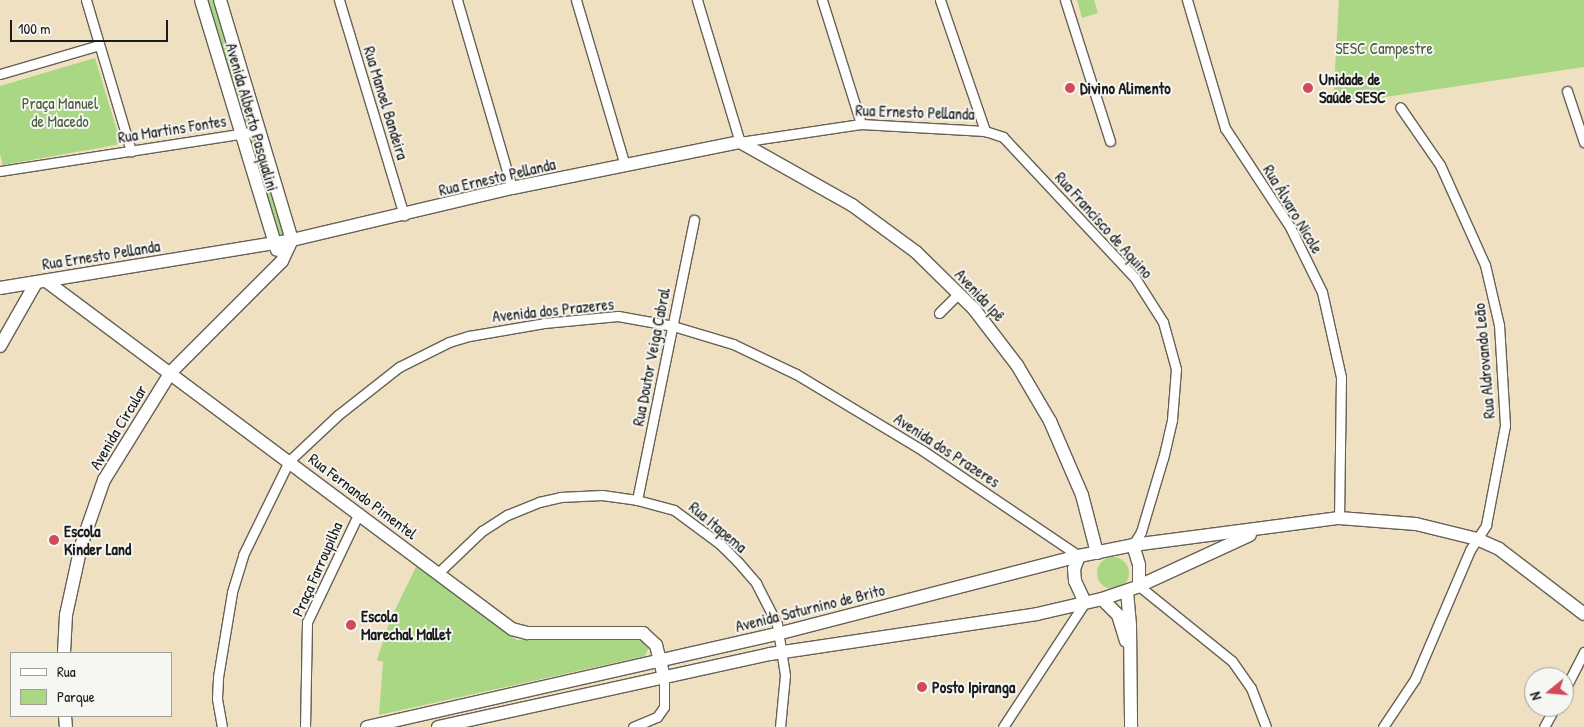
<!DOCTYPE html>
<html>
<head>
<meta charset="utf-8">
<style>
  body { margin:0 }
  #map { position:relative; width:1584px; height:727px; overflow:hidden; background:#f0e0c2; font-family:"Patrick Hand",sans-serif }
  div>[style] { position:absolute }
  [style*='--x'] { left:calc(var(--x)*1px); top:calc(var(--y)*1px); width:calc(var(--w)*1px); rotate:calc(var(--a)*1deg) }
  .green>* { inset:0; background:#a9d784 }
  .round { border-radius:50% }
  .roads { filter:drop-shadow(1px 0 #666156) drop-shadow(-1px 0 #666156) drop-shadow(0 1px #666156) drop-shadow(0 -1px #666156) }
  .street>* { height:9px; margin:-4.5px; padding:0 4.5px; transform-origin:4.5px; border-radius:4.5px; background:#fff }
  .secondary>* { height:12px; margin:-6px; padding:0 6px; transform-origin:6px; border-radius:6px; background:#fff }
  .dots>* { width:14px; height:14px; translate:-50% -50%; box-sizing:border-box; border:2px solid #f6f6f2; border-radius:50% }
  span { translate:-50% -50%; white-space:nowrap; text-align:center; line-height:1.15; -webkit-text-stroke:4px #f6f6f2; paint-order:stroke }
  .park-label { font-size:16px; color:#4d5d40 }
  .poi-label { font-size:16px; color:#1c1c1c; font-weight:700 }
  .left { translate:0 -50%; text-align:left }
  .street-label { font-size:16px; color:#1c1c1c }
  .legend { position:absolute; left:10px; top:652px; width:162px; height:65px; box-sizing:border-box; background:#f6f6f2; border:1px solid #9f9f9c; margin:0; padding:6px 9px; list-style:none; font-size:15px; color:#1c1c1c }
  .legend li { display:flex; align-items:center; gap:10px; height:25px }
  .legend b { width:25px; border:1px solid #9f9f9c }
  .north { position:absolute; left:1524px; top:667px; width:50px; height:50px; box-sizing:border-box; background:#f6f6f2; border:1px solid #9f9f9c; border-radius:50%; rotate:253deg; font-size:14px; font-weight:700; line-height:20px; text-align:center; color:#1c1c1c }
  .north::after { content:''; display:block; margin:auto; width:18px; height:22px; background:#d1495b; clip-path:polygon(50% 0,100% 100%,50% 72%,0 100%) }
  .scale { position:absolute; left:10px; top:20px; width:158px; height:22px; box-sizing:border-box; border:2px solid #1c1c1c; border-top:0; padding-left:6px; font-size:15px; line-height:18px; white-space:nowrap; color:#1c1c1c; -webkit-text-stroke:4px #f6f6f2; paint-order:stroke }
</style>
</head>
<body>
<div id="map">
  <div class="green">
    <div style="clip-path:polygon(205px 0,217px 0,256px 127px,243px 131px)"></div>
    <div style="clip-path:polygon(1077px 0,1094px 0,1098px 13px,1082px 18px)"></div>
    <div style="clip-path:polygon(1339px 0,1584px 0,1584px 67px,1333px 105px)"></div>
    <div style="clip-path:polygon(95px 58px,121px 144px,3px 165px,0 154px,0 86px)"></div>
    <div style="clip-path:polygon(247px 139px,258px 139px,289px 238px,274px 240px)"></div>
    <div class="round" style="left:1097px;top:557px;width:32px;height:32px"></div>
    <div style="clip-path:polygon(417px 565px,517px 640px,641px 638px,649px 647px,645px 656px,379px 715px,383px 662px,377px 660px,390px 620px)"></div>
  </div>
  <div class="roads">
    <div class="street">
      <div style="--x:86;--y:0;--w:158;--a:73.4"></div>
      <div style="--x:339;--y:0;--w:225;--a:73.2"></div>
      <div style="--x:457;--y:0;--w:196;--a:73.7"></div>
      <div style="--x:576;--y:0;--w:172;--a:73.5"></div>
      <div style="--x:697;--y:0;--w:148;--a:73.2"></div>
      <div style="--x:740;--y:142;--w:122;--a:-8.5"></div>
      <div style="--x:861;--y:124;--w:124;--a:3.2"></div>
      <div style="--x:985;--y:131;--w:19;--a:18"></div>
      <div style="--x:1003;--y:137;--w:193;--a:46.9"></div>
      <div style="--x:1135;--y:278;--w:52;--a:57.5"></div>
      <div style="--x:1163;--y:322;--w:49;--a:74.5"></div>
      <div style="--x:1176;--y:369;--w:51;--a:94.5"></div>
      <div style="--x:1172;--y:420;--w:39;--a:103"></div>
      <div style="--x:1163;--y:458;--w:77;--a:106.6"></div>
      <div style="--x:1141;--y:532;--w:15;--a:122"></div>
      <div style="--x:822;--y:0;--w:130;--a:72.5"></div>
      <div style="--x:940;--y:0;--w:139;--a:71"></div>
      <div style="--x:1065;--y:0;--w:148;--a:72.3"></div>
      <div style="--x:1187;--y:0;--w:134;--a:73.5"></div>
      <div style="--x:1225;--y:128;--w:118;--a:56.7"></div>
      <div style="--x:1290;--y:227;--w:72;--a:63.8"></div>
      <div style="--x:1322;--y:292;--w:87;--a:77.4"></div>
      <div style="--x:1341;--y:377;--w:141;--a:90.8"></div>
      <div style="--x:0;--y:74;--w:103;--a:-16.3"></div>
      <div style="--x:1567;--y:91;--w:54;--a:71.6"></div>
      <div style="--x:0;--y:171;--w:262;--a:-8.8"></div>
      <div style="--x:939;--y:313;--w:27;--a:-45"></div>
      <div style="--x:637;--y:500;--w:286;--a:-78.5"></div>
      <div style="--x:438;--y:573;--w:61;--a:-43.7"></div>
      <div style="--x:482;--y:531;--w:30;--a:-33"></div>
      <div style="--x:507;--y:515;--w:35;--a:-22"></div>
      <div style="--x:539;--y:502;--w:22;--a:-13"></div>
      <div style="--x:560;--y:497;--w:42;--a:-2.7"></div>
      <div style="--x:602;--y:495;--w:35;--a:8"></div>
      <div style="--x:637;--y:500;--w:38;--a:15"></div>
      <div style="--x:674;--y:510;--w:57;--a:36.5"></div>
      <div style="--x:720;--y:544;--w:25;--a:45"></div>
      <div style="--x:738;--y:562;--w:28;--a:49"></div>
      <div style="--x:756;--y:583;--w:46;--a:62.9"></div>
      <div style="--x:777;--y:624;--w:52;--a:81.1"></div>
      <div style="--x:785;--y:675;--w:52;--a:95.5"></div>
      <div style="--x:1139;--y:586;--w:119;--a:38.9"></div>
      <div style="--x:1232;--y:661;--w:33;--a:55"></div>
      <div style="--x:1251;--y:688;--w:42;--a:69"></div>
      <div style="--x:1564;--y:691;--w:44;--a:-62.9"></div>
      <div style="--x:222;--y:727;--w:29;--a:-100"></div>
      <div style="--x:217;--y:698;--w:21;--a:-87"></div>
      <div style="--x:218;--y:677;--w:86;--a:-80.6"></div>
      <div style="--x:232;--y:592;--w:39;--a:-73"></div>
      <div style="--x:243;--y:555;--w:105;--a:-63.9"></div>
      <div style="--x:289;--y:461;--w:67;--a:-43.2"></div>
      <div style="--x:338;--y:415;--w:78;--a:-38.2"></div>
      <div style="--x:399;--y:367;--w:56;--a:-26.6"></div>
      <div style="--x:449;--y:342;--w:21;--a:-17"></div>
      <div style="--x:469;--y:336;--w:76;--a:-9.8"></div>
      <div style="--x:544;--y:323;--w:74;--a:-5.4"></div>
      <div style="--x:618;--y:316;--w:56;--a:10.3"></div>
      <div style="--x:673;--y:326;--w:63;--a:16.7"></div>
      <div style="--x:733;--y:344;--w:70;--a:25.5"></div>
      <div style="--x:796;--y:374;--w:147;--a:31.1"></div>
      <div style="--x:922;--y:450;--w:189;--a:34"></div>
      <div style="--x:305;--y:727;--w:105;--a:-88.9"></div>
      <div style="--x:307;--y:622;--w:121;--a:-64.5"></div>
      <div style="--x:633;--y:727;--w:26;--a:-23"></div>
      <div style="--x:657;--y:717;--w:12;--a:-55"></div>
      <div style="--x:664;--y:707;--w:30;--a:-90"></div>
      <div style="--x:1003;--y:727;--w:149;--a:-56.7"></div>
      <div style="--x:1383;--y:727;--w:58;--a:-56.3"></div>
      <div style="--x:1415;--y:679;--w:140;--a:-66.9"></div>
      <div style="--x:1470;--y:550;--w:30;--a:-57"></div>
      <div style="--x:1486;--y:525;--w:102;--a:-79.2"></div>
      <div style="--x:1505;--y:425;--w:100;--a:-93.4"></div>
      <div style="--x:1499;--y:325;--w:62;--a:-103.1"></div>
      <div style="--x:1485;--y:265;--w:110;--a:-114.2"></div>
      <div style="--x:1440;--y:165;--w:70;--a:-124.6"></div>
      <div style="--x:1544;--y:727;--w:23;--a:-61"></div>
    </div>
    <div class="secondary">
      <div style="--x:201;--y:0;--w:261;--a:73.1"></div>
      <div style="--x:220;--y:0;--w:251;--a:73.3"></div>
      <div style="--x:46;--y:281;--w:582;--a:36.75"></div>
      <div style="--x:512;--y:629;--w:16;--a:15"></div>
      <div style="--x:527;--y:633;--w:116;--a:0"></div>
      <div style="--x:643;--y:633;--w:18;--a:43"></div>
      <div style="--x:656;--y:645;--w:33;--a:76"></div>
      <div style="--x:0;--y:288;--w:296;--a:-9.3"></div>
      <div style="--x:292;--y:240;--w:226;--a:-13.3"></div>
      <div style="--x:512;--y:188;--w:233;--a:-11.4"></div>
      <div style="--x:740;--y:142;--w:129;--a:29.4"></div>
      <div style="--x:852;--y:205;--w:79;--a:36.3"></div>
      <div style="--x:916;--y:252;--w:81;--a:44.5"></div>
      <div style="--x:974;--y:309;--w:71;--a:52.5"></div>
      <div style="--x:1017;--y:365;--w:65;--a:59.5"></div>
      <div style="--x:1050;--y:421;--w:81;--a:66.6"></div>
      <div style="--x:1082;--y:495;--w:60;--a:75.5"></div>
      <div style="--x:0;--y:346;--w:73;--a:-60.3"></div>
      <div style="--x:1133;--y:545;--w:21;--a:73"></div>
      <div style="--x:1139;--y:565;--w:21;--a:90"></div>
      <div style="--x:1079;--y:556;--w:14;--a:111"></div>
      <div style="--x:1074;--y:569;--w:12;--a:85"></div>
      <div style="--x:1075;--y:581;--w:23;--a:65"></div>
      <div style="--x:1127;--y:591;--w:34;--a:85"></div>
      <div style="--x:1130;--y:625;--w:102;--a:89.4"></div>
      <div style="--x:1102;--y:599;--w:23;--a:45"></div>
      <div style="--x:1118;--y:615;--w:27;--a:73"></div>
      <div style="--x:64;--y:653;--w:38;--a:-87"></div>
      <div style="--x:66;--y:615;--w:71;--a:-77.7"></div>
      <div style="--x:81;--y:546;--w:70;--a:-70.8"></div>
      <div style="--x:104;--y:480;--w:127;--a:-58.2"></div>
      <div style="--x:171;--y:372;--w:157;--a:-45"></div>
      <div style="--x:282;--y:261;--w:23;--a:-65"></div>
      <div style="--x:65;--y:716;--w:11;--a:85"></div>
      <div style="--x:367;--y:727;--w:425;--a:-12.8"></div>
      <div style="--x:781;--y:633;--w:308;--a:-14.5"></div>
      <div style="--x:1079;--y:556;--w:55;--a:-11.5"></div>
      <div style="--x:1133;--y:545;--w:208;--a:-7.5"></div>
      <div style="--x:1339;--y:518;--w:77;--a:4.5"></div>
      <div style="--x:1416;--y:524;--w:63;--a:13.8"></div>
      <div style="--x:1477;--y:539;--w:24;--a:24"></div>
      <div style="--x:1499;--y:549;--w:107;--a:37.4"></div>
      <div style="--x:438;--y:727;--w:340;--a:-12.4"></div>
      <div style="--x:770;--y:654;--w:270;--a:-8.5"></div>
      <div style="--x:1037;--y:614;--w:67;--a:-13"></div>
      <div style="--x:1102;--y:599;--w:39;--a:-19"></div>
      <div style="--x:1139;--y:586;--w:122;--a:-24.7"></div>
    </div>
  </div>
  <div class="dots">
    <div style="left:1070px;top:88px;background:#d1495b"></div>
    <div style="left:1308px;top:88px;background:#d1495b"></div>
    <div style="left:54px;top:540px;background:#d1495b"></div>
    <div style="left:351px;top:625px;background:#d1495b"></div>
    <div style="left:922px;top:687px;background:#d1495b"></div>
  </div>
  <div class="park-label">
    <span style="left:1384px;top:48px">SESC Campestre</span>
    <span style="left:60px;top:112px">Praça Manuel<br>de Macedo</span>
  </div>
  <div class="poi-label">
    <span class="left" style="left:1319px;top:88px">Unidade de<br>Saúde SESC</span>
    <span class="left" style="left:1080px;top:88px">Divino Alimento</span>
    <span class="left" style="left:64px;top:540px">Escola<br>Kinder Land</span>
    <span class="left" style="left:361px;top:625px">Escola<br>Marechal Mallet</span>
    <span class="left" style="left:932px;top:687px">Posto Ipiranga</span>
  </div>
  <div class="street-label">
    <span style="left:386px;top:103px;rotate:73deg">Rua Manoel Bandeira</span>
    <span style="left:915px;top:112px;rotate:2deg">Rua Ernesto Pellanda</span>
    <span style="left:252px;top:117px;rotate:74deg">Avenida Alberto Pasqualini</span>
    <span style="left:172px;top:129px;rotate:-9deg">Rua Martins Fontes</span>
    <span style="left:497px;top:177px;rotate:-13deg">Rua Ernesto Pellanda</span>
    <span style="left:1293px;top:209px;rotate:59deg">Rua Álvaro Nicole</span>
    <span style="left:1104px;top:225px;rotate:48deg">Rua Francisco de Aquino</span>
    <span style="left:101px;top:255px;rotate:-9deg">Rua Ernesto Pellanda</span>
    <span style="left:980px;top:295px;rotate:47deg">Avenida Ipê</span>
    <span style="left:553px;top:310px;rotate:-6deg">Avenida dos Prazeres</span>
    <span style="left:651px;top:357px;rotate:-79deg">Rua Doutor Veiga Cabral</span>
    <span style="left:1484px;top:361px;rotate:-95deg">Rua Aldrovando Leão</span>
    <span style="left:118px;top:427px;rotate:-59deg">Avenida Circular</span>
    <span style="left:947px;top:450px;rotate:33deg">Avenida dos Prazeres</span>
    <span style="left:363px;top:496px;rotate:37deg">Rua Fernando Pimentel</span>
    <span style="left:718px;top:527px;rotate:40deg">Rua Itapema</span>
    <span style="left:317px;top:569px;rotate:-66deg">Praça Farroupilha</span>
    <span style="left:810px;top:608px;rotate:-14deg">Avenida Saturnino de Brito</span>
  </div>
  <ul class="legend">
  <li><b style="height:6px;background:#fff"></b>Rua</li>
  <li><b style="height:14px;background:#a9d784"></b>Parque</li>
  </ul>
  <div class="north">N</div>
  <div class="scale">100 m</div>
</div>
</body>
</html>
